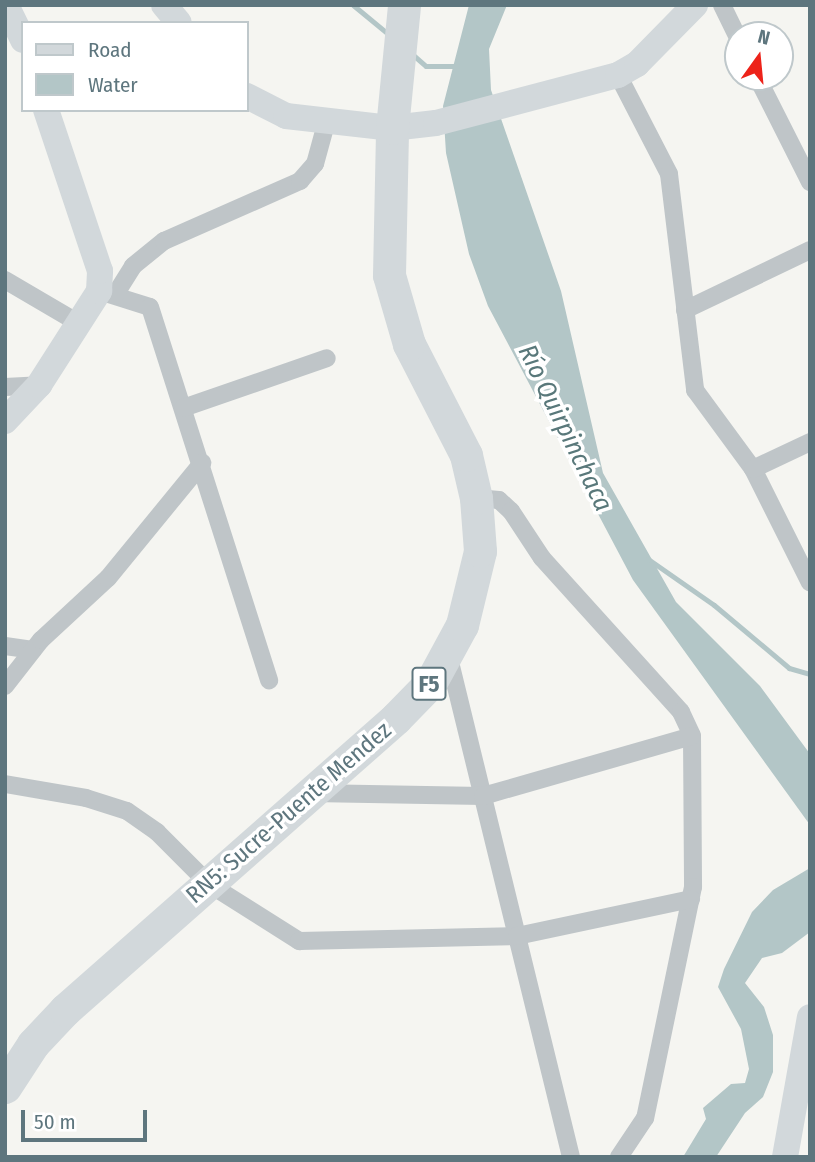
<!DOCTYPE html>
<html>
<head>
<meta charset="utf-8">
<style>
  body { margin:0 }
  #map { position:relative; width:815px; height:1162px; overflow:hidden; background:#f5f5f1; font-family:"Fira Sans Condensed",sans-serif }
  div>[style] { position:absolute }
  [style*='--x'] { left:calc(var(--x)*1px); top:calc(var(--y)*1px); width:calc(var(--w)*1px); rotate:calc(var(--a)*1deg) }
  .water>* { inset:0; background:#b3c6c7 }
  .stream>* { height:5px; margin:-2.5px; padding:0 2.5px; transform-origin:2.5px; border-radius:2.5px; background:#b3c6c7 }
  .street>* { height:18px; margin:-9px; padding:0 9px; transform-origin:9px; border-radius:9px; background:#bfc5c8 }
  .secondary>* { height:26px; margin:-13px; padding:0 13px; transform-origin:13px; border-radius:13px; background:#d2d8db }
  .highway>* { height:33px; margin:-16.5px; padding:0 16.5px; transform-origin:16.5px; border-radius:16.5px; background:#d2d8db }
  span { translate:-50% -50%; white-space:nowrap; text-align:center; line-height:1.15; -webkit-text-stroke:7px #fff; paint-order:stroke }
  .shield-label span { padding:2px 5px; background:#fff; border:2px solid; border-radius:5px; -webkit-text-stroke-width:0 }
  .shield-label { font-size:23px; color:#5e767e; font-weight:700 }
  .street-label { font-size:24px; color:#5e767e }
  .water-label { font-size:26px; color:#59787a; font-style:italic }
  .frame { position:absolute; inset:0; border:7px solid #5e767e; pointer-events:none }
  .legend { position:absolute; left:21px; top:21px; width:228px; height:91px; box-sizing:border-box; background:#fff; border:2px solid #bfc8cb; margin:0; padding:9px 12px; list-style:none; font-size:21px; color:#5e767e }
  .legend li { display:flex; align-items:center; gap:14px; height:35px }
  .legend b { width:35px; border:2px solid #bfc8cb }
  .north { position:absolute; left:724px; top:21px; width:70px; height:70px; box-sizing:border-box; background:#fff; border:2px solid #bfc8cb; border-radius:50%; rotate:15deg; font-size:19px; font-weight:700; line-height:28px; text-align:center; color:#5e767e }
  .north::after { content:''; display:block; margin:auto; width:24px; height:32px; background:#ed231a; clip-path:polygon(50% 0,100% 100%,50% 72%,0 100%) }
  .scale { position:absolute; left:21px; top:1110px; width:126px; height:32px; box-sizing:border-box; border:4px solid #5e767e; border-top:0; padding-left:9px; font-size:21px; line-height:24px; white-space:nowrap; color:#5e767e; -webkit-text-stroke:5px #fff; paint-order:stroke }
</style>
</head>
<body>
<div id="map">
  <div class="water">
    <div style="clip-path:polygon(469px 5px,507px 5px,489px 49px,491px 90px,561px 291px,603px 473px,676px 602px,760px 686px,810px 754px,810px 825px,633px 580px,488px 306px,469px 254px,446px 153px,443px 106px)"></div>
    <div style="clip-path:polygon(810px 868px,810px 932px,782px 953px,762px 958px,745px 983px,764px 1007px,773px 1035px,773px 1072px,763px 1097px,745px 1113px,716px 1157px,683px 1157px,706px 1119px,703px 1108px,731px 1084px,745px 1083px,749px 1069px,741px 1029px,718px 987px,724px 969px,752px 912px,773px 890px)"></div>
  </div>
  <div class="stream">
    <div style="--x:353;--y:5;--w:45;--a:39.6"></div>
    <div style="--x:412;--y:54;--w:18;--a:41"></div>
    <div style="--x:426;--y:66;--w:31;--a:0"></div>
    <div style="--x:648;--y:559;--w:80;--a:34.9"></div>
    <div style="--x:714;--y:605;--w:98;--a:40"></div>
    <div style="--x:789;--y:668;--w:22;--a:16"></div>
  </div>
  <div class="street">
    <div style="--x:722;--y:5;--w:37;--a:64"></div>
    <div style="--x:618;--y:75;--w:111;--a:62.7"></div>
    <div style="--x:669;--y:174;--w:218;--a:83.1"></div>
    <div style="--x:695;--y:390;--w:98;--a:53.7"></div>
    <div style="--x:753;--y:469;--w:127;--a:63.4"></div>
    <div style="--x:757;--y:77;--w:118;--a:63.2"></div>
    <div style="--x:5;--y:280;--w:87;--a:30.4"></div>
    <div style="--x:99;--y:291;--w:53;--a:17.4"></div>
    <div style="--x:150;--y:307;--w:392;--a:72.3"></div>
    <div style="--x:115;--y:295;--w:34;--a:-58"></div>
    <div style="--x:133;--y:266;--w:40;--a:-39"></div>
    <div style="--x:164;--y:241;--w:149;--a:-23.8"></div>
    <div style="--x:300;--y:181;--w:23;--a:-49"></div>
    <div style="--x:315;--y:164;--w:46;--a:-74.7"></div>
    <div style="--x:685;--y:310;--w:139;--a:-25.6"></div>
    <div style="--x:5;--y:387;--w:34;--a:-3"></div>
    <div style="--x:183;--y:408;--w:152;--a:-19.1"></div>
    <div style="--x:753;--y:469;--w:63;--a:-25.3"></div>
    <div style="--x:476;--y:498;--w:23;--a:5"></div>
    <div style="--x:499;--y:500;--w:16;--a:43"></div>
    <div style="--x:511;--y:511;--w:56;--a:56.6"></div>
    <div style="--x:542;--y:558;--w:207;--a:47.9"></div>
    <div style="--x:681;--y:712;--w:26;--a:65"></div>
    <div style="--x:692;--y:736;--w:151;--a:89.6"></div>
    <div style="--x:693;--y:887;--w:236;--a:101.7"></div>
    <div style="--x:645;--y:1118;--w:47;--a:123.7"></div>
    <div style="--x:5;--y:646;--w:28;--a:8"></div>
    <div style="--x:448;--y:654;--w:518;--a:76.26"></div>
    <div style="--x:5;--y:686;--w:58;--a:-52"></div>
    <div style="--x:41;--y:640;--w:91;--a:-42.8"></div>
    <div style="--x:108;--y:578;--w:149;--a:-50.7"></div>
    <div style="--x:5;--y:784;--w:82;--a:9.8"></div>
    <div style="--x:86;--y:798;--w:43;--a:17.6"></div>
    <div style="--x:127;--y:811;--w:37;--a:35"></div>
    <div style="--x:157;--y:832;--w:74;--a:45"></div>
    <div style="--x:209;--y:884;--w:107;--a:32.3"></div>
    <div style="--x:299;--y:941;--w:218;--a:-1.3"></div>
    <div style="--x:517;--y:936;--w:178;--a:-12"></div>
    <div style="--x:312;--y:793;--w:171;--a:1"></div>
    <div style="--x:483;--y:796;--w:217;--a:-16"></div>
  </div>
  <div class="secondary">
    <div style="--x:6;--y:5;--w:39;--a:64"></div>
    <div style="--x:164;--y:5;--w:23;--a:50"></div>
    <div style="--x:247;--y:96;--w:44;--a:27.1"></div>
    <div style="--x:286;--y:116;--w:107;--a:6.5"></div>
    <div style="--x:392;--y:128;--w:44;--a:-6.5"></div>
    <div style="--x:436;--y:123;--w:188;--a:-14.8"></div>
    <div style="--x:618;--y:75;--w:22;--a:-30"></div>
    <div style="--x:637;--y:64;--w:83;--a:-45.5"></div>
    <div style="--x:5;--y:421;--w:50;--a:-46.6"></div>
    <div style="--x:39;--y:385;--w:112;--a:-57.4"></div>
    <div style="--x:99;--y:291;--w:20;--a:-87"></div>
    <div style="--x:100;--y:271;--w:170;--a:-108.5"></div>
    <div style="--x:785;--y:1157;--w:142;--a:-79.9"></div>
  </div>
  <div class="highway">
    <div style="--x:5;--y:1087;--w:51;--a:-56.9"></div>
    <div style="--x:33;--y:1044;--w:47;--a:-46.7"></div>
    <div style="--x:65;--y:1010;--w:441;--a:-41.4"></div>
    <div style="--x:396;--y:718;--w:50;--a:-45.8"></div>
    <div style="--x:431;--y:682;--w:65;--a:-61.5"></div>
    <div style="--x:462;--y:625;--w:76;--a:-76.3"></div>
    <div style="--x:480;--y:551;--w:53;--a:-94.3"></div>
    <div style="--x:476;--y:498;--w:44;--a:-103.1"></div>
    <div style="--x:466;--y:455;--w:125;--a:-117.2"></div>
    <div style="--x:409;--y:344;--w:72;--a:-106.2"></div>
    <div style="--x:389;--y:275;--w:147;--a:-88.8"></div>
    <div style="--x:392;--y:128;--w:124;--a:-84.4"></div>
  </div>
  <div class="shield-label">
    <span style="left:429px;top:684px">F5</span>
  </div>
  <div class="street-label">
    <span style="left:289px;top:813px;rotate:-41deg">RN5: Sucre-Puente Mendez</span>
  </div>
  <div class="water-label">
    <span style="left:565px;top:428px;rotate:64deg">Río Quirpinchaca</span>
  </div>
  <div class="frame"></div>
  <ul class="legend">
  <li><b style="height:9px;background:#d2d8db"></b>Road</li>
  <li><b style="height:19px;background:#b3c6c7"></b>Water</li>
  </ul>
  <div class="north">N</div>
  <div class="scale">50 m</div>
</div>
</body>
</html>
